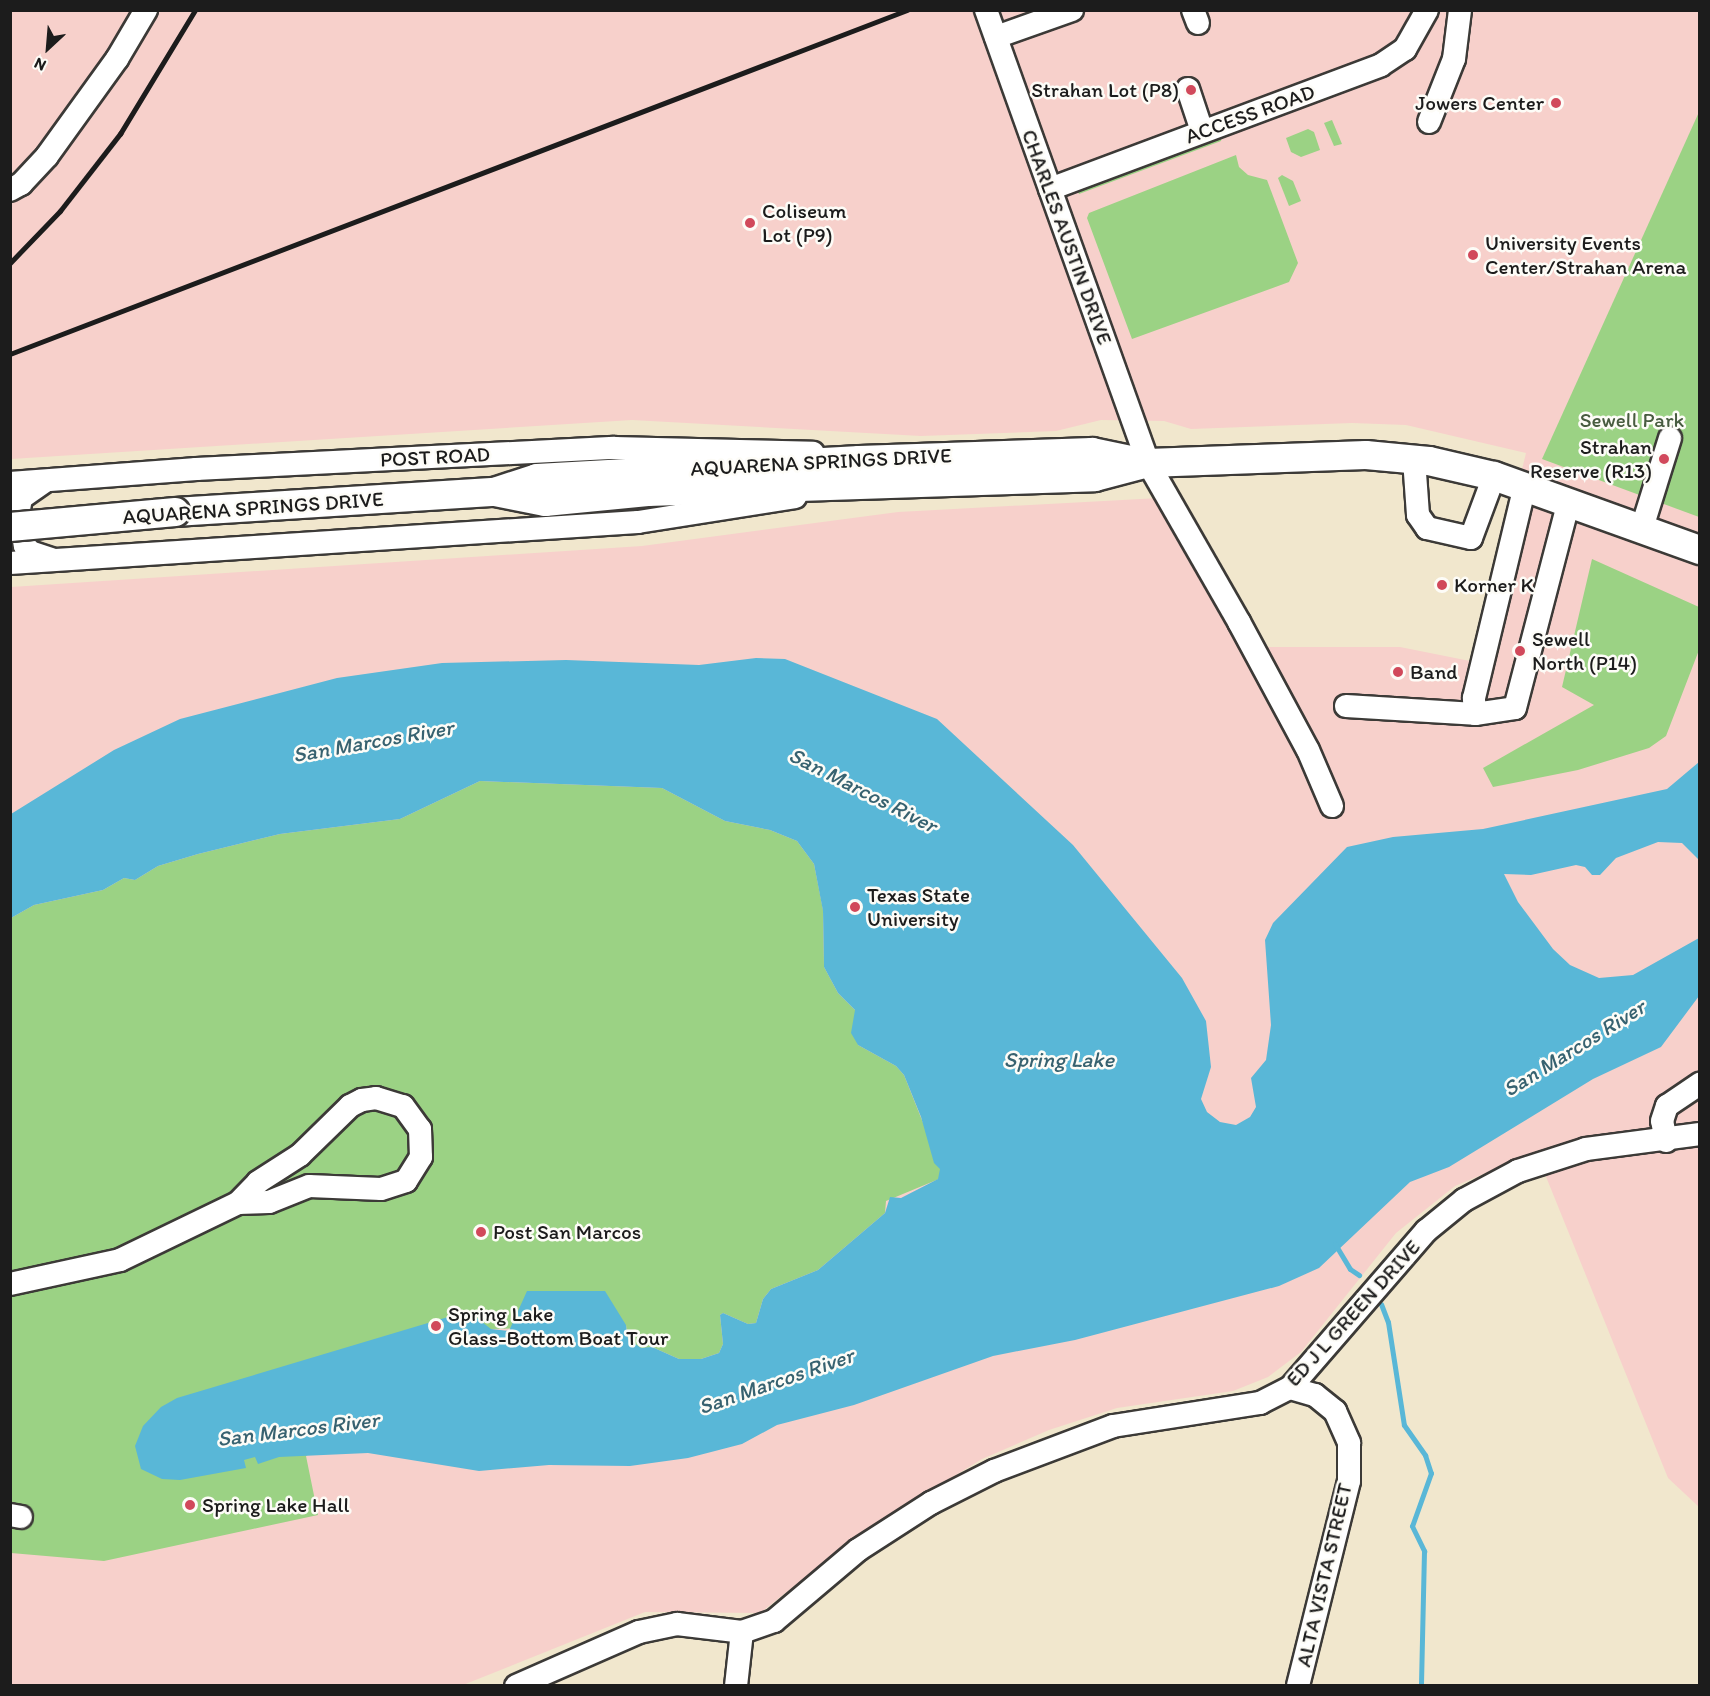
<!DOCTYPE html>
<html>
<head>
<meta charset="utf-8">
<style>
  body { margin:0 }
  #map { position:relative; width:1710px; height:1696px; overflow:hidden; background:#f1e7cd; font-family:Itim,sans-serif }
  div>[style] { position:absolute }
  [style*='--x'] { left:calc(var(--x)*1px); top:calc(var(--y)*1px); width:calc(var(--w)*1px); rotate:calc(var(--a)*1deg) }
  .built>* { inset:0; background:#f7d0cb }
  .green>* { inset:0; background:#9bd284 }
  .water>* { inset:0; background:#59b7d7 }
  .stream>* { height:5px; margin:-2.5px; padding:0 2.5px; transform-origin:2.5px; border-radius:2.5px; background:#59b7d7 }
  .roads { filter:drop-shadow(2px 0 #3c3a37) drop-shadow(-2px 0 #3c3a37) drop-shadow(0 2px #3c3a37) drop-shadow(0 -2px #3c3a37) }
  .minor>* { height:22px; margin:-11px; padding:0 11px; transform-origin:11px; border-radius:11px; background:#fff }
  .major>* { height:28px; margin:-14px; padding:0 14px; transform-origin:14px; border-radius:14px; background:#fff }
  .rail>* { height:4.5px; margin:-2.25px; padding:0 2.25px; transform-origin:2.25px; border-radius:2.25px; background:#1c1c1c }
  .bridges { filter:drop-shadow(2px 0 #3c3a37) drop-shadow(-2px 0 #3c3a37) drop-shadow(0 2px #3c3a37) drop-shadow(0 -2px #3c3a37) }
  .major-bridge>* { height:28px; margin:-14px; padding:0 14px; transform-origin:14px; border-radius:14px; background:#fff }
  .dots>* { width:16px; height:16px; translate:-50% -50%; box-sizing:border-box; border:3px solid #fdfcf7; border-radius:50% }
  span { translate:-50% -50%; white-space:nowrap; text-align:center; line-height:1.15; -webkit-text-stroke:5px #fdfcf7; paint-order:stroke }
  .poi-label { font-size:21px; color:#1c1c1c }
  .right { translate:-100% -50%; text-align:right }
  .left { translate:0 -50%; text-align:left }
  .street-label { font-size:21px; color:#1c1c1c }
  .park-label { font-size:21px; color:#485c40 }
  .water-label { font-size:22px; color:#376270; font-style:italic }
  .frame { position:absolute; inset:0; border:12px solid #1c1c1c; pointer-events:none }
  .north { position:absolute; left:18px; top:18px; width:60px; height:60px; -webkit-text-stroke:4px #fdfcf7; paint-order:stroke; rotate:206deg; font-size:16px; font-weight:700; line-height:24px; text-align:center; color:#1c1c1c }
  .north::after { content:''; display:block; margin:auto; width:21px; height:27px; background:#1c1c1c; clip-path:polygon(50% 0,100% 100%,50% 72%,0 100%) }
</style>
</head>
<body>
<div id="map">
  <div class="built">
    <div style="clip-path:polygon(11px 11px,1699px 11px,1699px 1507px,1668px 1478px,1536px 1152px,1455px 1186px,1396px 1233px,1301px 1352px,1268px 1377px,1233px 1391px,1117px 1408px,1049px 1430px,982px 1459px,860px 1534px,760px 1613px,645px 1612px,463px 1685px,11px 1685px,11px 587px,642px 546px,898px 512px,1178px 497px,1257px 647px,1400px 647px,1475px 662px,1526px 453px,1406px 425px,1352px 423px,1191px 429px,1164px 421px,1101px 420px,1056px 431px,921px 436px,632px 420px,11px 459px)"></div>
  </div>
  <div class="green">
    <div style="clip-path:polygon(1699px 112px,1699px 517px,1542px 459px)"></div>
    <div style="clip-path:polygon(1332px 120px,1342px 144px,1334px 146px,1324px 123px)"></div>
    <div style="clip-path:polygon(1308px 129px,1314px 132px,1320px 150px,1301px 157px,1291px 152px,1286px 138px)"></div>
    <div style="clip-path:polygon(1222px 134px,1221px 141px,1079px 194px,1077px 190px)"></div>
    <div style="clip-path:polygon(1236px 155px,1239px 167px,1248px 175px,1267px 180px,1298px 263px,1289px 282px,1132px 339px,1087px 218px,1089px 213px)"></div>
    <div style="clip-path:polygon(1282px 175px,1293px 181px,1301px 201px,1289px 206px,1278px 178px)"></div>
    <div style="clip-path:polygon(1592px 559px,1699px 607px,1699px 650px,1666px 736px,1649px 748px,1578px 770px,1493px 787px,1483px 768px,1594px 705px,1562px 687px)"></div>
    <div style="clip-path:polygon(480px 781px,662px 788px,725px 821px,770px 830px,797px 841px,814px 864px,823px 910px,824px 967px,838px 993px,855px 1010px,858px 1045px,896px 1066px,904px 1075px,941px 1168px,939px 1179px,886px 1201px,885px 1213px,818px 1270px,771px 1289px,763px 1299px,756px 1323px,748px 1324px,723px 1313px,720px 1315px,723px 1344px,719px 1353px,701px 1359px,679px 1359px,652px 1347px,641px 1349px,628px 1339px,626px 1325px,491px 1329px,306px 1456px,318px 1515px,104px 1561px,11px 1553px,11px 918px,34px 905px,103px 890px,124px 878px,135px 880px,158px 866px,198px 854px,280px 834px,400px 819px)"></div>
  </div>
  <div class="water">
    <div style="clip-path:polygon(756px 658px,785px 659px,937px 719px,1073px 845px,1182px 978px,1206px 1021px,1211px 1067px,1201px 1099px,1207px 1112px,1220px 1122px,1236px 1125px,1250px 1117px,1256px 1107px,1251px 1078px,1266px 1060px,1271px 1025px,1265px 940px,1273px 923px,1347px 847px,1393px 837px,1483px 829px,1667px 789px,1699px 762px,1699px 860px,1682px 843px,1658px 842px,1616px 858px,1600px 875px,1592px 875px,1585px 867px,1576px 865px,1531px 875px,1504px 874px,1518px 902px,1553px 949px,1570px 965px,1599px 978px,1633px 975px,1699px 938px,1699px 996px,1661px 1047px,1593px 1079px,1449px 1167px,1410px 1182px,1319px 1268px,1279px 1286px,1075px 1340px,993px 1356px,854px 1405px,777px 1425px,742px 1444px,688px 1458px,630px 1466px,549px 1465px,479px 1471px,368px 1453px,279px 1457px,258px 1464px,255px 1457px,244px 1460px,246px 1468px,180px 1480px,162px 1479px,141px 1469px,135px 1446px,143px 1426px,161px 1407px,177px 1398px,468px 1311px,491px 1329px,509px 1331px,527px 1291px,605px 1291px,626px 1325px,628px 1339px,641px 1348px,652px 1347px,679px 1359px,701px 1359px,719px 1353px,723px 1344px,720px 1315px,723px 1313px,748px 1324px,756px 1323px,763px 1299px,771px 1289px,818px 1270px,885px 1213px,890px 1197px,901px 1198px,938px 1179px,940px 1169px,934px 1163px,921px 1117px,904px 1075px,896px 1066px,858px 1045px,851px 1033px,855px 1010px,838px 993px,824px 967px,823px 911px,814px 864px,797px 841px,770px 830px,725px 821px,662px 788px,480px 781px,400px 819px,280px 834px,198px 854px,158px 866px,135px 880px,124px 878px,103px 890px,34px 905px,11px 918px,11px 814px,114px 750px,180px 719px,337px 678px,442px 663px,566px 660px,699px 665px)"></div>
  </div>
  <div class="stream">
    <div style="--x:1335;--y:1244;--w:29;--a:59"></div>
    <div style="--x:1350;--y:1269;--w:11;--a:34"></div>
    <div style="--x:1381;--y:1304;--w:19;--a:69"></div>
    <div style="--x:1388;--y:1322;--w:104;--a:81.2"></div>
    <div style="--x:1404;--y:1425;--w:37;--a:55"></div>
    <div style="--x:1425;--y:1455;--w:19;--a:72"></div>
    <div style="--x:1431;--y:1473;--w:56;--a:109.7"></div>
    <div style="--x:1412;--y:1526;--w:28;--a:64"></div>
    <div style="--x:1424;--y:1551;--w:135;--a:91.3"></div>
  </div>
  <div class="roads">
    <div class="minor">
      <div style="--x:986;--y:10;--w:481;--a:70.3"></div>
      <div style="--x:1148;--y:463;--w:183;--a:60.2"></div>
      <div style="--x:1239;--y:622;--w:145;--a:61.7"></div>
      <div style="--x:1308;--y:750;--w:61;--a:66.8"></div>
      <div style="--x:1193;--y:10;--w:14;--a:69"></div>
      <div style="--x:996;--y:37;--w:81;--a:-19.6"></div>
      <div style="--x:1188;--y:89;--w:44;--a:71.6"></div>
      <div style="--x:1429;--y:122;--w:68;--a:-68.4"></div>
      <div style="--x:1454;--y:59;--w:49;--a:-83"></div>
      <div style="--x:1050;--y:189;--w:353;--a:-20.5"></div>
      <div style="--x:1381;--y:65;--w:29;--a:-34"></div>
      <div style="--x:1405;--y:49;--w:45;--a:-60.6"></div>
      <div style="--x:10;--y:190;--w:13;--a:-29"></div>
      <div style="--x:21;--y:184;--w:38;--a:-47"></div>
      <div style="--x:47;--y:156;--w:120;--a:-54.2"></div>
      <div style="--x:117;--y:59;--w:57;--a:-59.4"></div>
      <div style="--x:1414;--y:459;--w:56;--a:85.9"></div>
      <div style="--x:1418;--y:515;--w:16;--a:55"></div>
      <div style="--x:1427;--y:528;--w:45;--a:12.8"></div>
      <div style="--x:1471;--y:538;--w:66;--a:-69.6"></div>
      <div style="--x:44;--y:482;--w:28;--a:145"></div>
      <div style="--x:21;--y:498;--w:11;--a:100"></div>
      <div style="--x:19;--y:509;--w:37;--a:81"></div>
      <div style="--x:25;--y:546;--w:8;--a:50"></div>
      <div style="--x:30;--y:552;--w:23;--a:18"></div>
      <div style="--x:10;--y:483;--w:187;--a:-4.3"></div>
      <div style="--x:196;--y:469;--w:419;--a:-2.9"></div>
      <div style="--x:614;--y:448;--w:199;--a:1.4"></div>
      <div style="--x:1642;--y:528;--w:94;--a:-72.7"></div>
      <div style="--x:10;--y:563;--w:629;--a:-3.74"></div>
      <div style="--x:638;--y:522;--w:159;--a:-9"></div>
      <div style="--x:1346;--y:706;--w:129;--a:3.5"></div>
      <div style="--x:1475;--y:714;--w:40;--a:-8.5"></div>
      <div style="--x:1515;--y:708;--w:214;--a:-75.4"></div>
      <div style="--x:1475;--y:714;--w:16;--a:-94"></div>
      <div style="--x:1474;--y:698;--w:219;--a:-76.5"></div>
      <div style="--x:1666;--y:1141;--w:20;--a:-101"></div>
      <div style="--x:1662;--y:1121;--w:16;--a:-72"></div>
      <div style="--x:1667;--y:1106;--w:40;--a:-34"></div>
      <div style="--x:10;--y:1284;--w:113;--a:-12.3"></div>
      <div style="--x:120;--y:1260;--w:131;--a:-25.8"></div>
      <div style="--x:238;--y:1203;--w:29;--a:-46"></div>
      <div style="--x:258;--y:1182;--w:50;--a:-32.7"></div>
      <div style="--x:300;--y:1155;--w:70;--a:-44.4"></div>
      <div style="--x:350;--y:1106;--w:13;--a:-27"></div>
      <div style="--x:362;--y:1100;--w:14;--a:-8"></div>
      <div style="--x:376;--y:1098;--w:28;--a:17"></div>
      <div style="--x:403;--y:1106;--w:29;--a:54"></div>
      <div style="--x:420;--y:1129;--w:28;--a:88"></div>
      <div style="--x:421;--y:1157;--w:28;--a:122"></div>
      <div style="--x:406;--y:1181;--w:26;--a:162"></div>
      <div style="--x:381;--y:1189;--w:72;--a:-177.6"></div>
      <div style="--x:309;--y:1186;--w:43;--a:158.2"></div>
      <div style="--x:269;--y:1202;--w:31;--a:178"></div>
      <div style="--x:1290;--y:1388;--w:26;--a:16"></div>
      <div style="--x:1315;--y:1395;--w:26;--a:39"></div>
      <div style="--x:1335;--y:1411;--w:35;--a:66"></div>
      <div style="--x:1349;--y:1443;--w:38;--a:90"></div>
      <div style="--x:1349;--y:1481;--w:211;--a:104"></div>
      <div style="--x:10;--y:1515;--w:11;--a:10"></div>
      <div style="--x:516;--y:1686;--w:134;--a:-23.7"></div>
      <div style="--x:639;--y:1632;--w:39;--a:-12"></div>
      <div style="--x:677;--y:1624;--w:65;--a:7"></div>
      <div style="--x:742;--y:1632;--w:34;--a:-19"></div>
      <div style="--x:774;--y:1621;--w:110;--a:-40.2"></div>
      <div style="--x:858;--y:1550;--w:87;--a:-32.8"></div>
      <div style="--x:931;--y:1503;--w:71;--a:-26.9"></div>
      <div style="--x:994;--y:1471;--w:127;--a:-20.7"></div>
      <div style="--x:1113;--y:1426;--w:149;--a:-8.9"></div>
      <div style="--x:1260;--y:1403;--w:34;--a:-27"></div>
      <div style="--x:1290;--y:1388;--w:208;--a:-49.1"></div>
      <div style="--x:1426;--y:1231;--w:49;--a:-39.2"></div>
      <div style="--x:1464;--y:1200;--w:61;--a:-28.2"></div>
      <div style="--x:1518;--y:1171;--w:71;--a:-17.9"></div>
      <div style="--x:1586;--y:1149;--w:115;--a:-7.5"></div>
      <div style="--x:736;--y:1686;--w:54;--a:-83.7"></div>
    </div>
    <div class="major">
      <div style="--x:497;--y:491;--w:42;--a:-18"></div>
      <div style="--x:537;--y:478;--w:323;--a:-3.2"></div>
      <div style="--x:859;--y:460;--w:233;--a:-2"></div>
      <div style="--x:1092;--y:452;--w:49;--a:11.8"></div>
      <div style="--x:175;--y:512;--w:321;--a:-3.6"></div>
      <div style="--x:495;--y:492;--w:51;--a:11.3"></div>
      <div style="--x:545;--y:502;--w:103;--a:-5.5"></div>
      <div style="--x:648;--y:492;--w:447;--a:-1.9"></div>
      <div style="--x:1095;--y:477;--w:55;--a:-14.8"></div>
      <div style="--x:1148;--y:463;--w:218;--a:-2.1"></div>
      <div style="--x:1366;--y:455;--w:63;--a:5.4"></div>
      <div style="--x:1429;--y:461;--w:67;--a:13"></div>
      <div style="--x:1494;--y:476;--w:219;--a:19.8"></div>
    </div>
  </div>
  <div class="rail">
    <div style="--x:10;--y:263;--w:72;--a:-46.1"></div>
    <div style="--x:60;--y:211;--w:98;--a:-52.1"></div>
    <div style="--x:120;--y:134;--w:145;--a:-58.8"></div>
    <div style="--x:10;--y:354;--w:961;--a:-20.98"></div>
  </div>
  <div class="bridges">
    <div class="major-bridge">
      <div style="--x:10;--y:527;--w:166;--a:-5.2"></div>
    </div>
  </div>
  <div class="dots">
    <div style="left:1191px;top:90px;background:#d1495b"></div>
    <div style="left:1556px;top:103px;background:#d1495b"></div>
    <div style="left:750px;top:223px;background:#d1495b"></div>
    <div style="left:1473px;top:255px;background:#d1495b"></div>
    <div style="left:1664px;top:459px;background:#d1495b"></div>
    <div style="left:1442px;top:585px;background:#d1495b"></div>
    <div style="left:1520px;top:651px;background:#d1495b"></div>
    <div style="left:1398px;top:672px;background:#d1495b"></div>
    <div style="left:855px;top:907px;background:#d1495b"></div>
    <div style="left:481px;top:1232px;background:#d1495b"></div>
    <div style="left:436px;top:1326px;background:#d1495b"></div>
    <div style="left:190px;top:1505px;background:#d1495b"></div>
  </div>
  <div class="poi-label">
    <span class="right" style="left:1179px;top:90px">Strahan Lot (P8)</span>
    <span class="right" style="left:1544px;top:103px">Jowers Center</span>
    <span class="left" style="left:762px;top:223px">Coliseum<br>Lot (P9)</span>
    <span class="left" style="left:1485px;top:255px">University Events<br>Center/Strahan Arena</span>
    <span class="right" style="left:1652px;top:459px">Strahan<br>Reserve (R13)</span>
    <span class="left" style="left:1454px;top:585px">Korner K</span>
    <span class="left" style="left:1532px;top:651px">Sewell<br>North (P14)</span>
    <span class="left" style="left:1410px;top:672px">Band</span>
    <span class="left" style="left:867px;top:907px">Texas State<br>University</span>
    <span class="left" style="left:493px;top:1232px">Post San Marcos</span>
    <span class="left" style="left:448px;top:1326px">Spring Lake<br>Glass-Bottom Boat Tour</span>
    <span class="left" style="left:202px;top:1505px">Spring Lake Hall</span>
  </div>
  <div class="street-label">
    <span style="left:1250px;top:114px;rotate:-20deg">ACCESS ROAD</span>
    <span style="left:1067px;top:237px;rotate:70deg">CHARLES AUSTIN DRIVE</span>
    <span style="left:435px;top:457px;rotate:-3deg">POST ROAD</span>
    <span style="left:821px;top:462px;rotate:-3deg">AQUARENA SPRINGS DRIVE</span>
    <span style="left:253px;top:508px;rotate:-4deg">AQUARENA SPRINGS DRIVE</span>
    <span style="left:1353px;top:1313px;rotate:-48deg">ED J L GREEN DRIVE</span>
    <span style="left:1324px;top:1575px;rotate:-77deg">ALTA VISTA STREET</span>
  </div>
  <div class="park-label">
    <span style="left:1632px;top:420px">Sewell Park</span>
  </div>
  <div class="water-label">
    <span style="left:373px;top:741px;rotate:-10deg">San Marcos River</span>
    <span style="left:863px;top:790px;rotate:27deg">San Marcos River</span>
    <span style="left:1574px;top:1048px;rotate:-32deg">San Marcos River</span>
    <span style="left:1059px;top:1060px">Spring Lake</span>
    <span style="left:776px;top:1381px;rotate:-19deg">San Marcos River</span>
    <span style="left:298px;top:1429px;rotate:-7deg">San Marcos River</span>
  </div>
  <div class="frame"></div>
  <div class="north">N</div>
</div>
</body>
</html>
